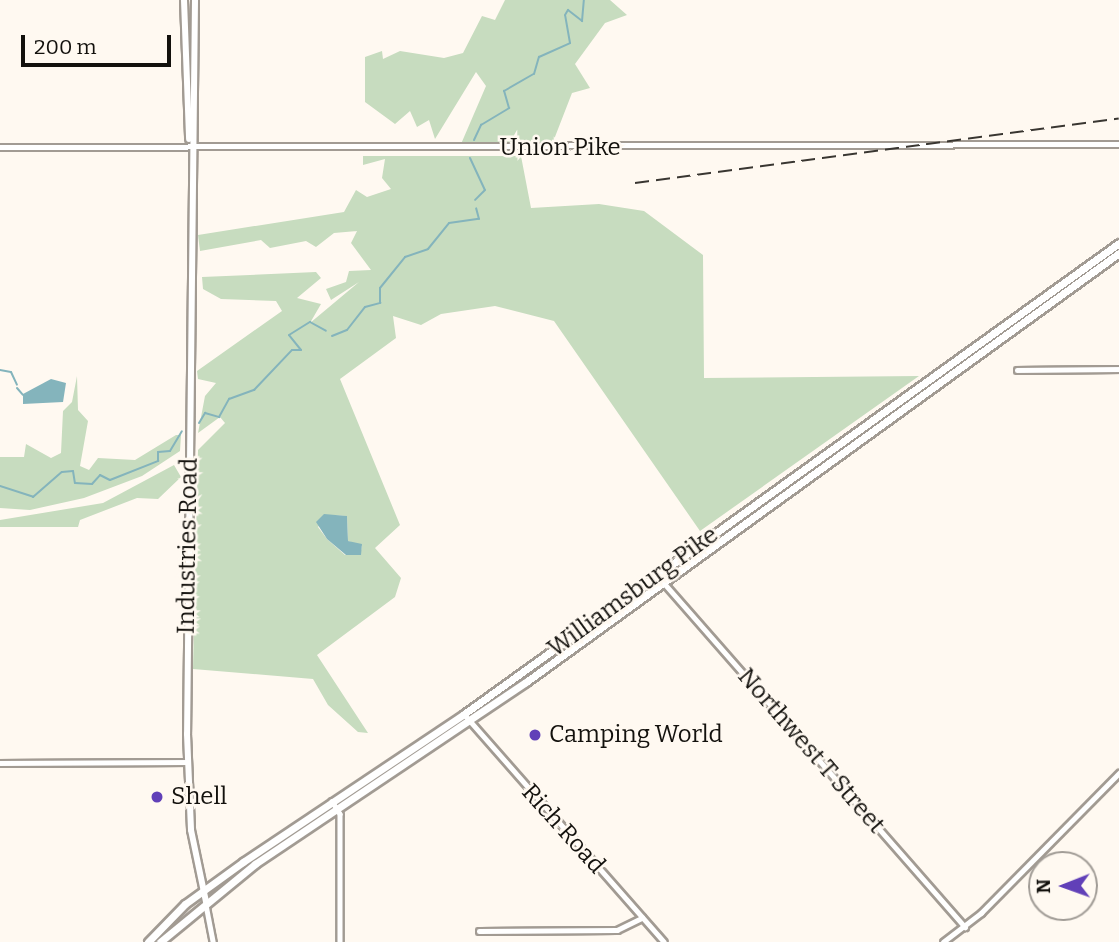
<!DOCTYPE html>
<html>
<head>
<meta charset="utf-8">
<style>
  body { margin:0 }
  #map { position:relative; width:1119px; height:942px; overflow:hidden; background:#fff9f1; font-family:Bitter,serif }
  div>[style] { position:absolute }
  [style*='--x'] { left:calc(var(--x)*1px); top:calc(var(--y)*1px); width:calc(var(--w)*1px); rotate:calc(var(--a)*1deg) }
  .green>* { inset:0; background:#c7dcbf }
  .water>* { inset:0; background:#84b4bc }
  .stream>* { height:2px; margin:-1px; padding:0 1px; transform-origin:1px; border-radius:1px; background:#84b4bc }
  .roads { filter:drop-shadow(2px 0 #a29b93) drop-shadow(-2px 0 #a29b93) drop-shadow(0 2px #a29b93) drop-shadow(0 -2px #a29b93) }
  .street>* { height:4.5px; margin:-2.25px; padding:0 2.25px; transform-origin:2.25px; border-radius:2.25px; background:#fff }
  .secondary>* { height:6px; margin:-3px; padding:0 3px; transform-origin:3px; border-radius:3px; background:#fff }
  .primary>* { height:7px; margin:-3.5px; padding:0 3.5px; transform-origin:3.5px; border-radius:3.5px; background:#fff }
  .rail>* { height:2px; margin-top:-1px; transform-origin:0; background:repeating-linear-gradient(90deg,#393631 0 14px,transparent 0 21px) }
  .dots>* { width:19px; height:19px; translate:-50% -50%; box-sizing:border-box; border:4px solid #fff9f1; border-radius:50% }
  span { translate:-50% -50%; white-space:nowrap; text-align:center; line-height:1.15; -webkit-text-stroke:5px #fff9f1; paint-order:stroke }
  .street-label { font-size:24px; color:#13110d }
  .poi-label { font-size:24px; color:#13110d }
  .left { translate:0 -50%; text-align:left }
  .north { position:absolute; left:1028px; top:851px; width:70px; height:70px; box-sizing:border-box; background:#fff9f1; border:2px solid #a19c96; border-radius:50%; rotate:269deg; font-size:19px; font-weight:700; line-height:28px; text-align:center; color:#13110d }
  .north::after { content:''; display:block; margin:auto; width:24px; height:32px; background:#6140b8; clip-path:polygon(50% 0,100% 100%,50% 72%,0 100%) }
  .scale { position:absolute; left:21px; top:35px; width:150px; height:32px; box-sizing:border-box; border:4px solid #13110d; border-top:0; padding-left:9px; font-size:21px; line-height:24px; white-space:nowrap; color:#13110d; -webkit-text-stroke:5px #fff9f1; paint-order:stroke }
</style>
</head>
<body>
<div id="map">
  <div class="green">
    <div style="clip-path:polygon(505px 0,610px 0,627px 15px,605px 23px,575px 64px,590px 88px,572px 93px,553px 142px,461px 144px,486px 86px,476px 72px,435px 139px,429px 120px,417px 127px,410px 111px,395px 124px,365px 102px,365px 57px,382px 51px,383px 59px,400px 51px,444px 58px,463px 53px,482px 16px,495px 20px)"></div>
    <div style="clip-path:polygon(evenodd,363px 156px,521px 156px,531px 208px,599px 204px,644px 211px,703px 255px,704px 378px,919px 376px,700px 531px,554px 321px,495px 306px,441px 314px,421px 325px,393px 316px,396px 338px,340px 379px,400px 525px,375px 548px,401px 578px,395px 597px,317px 655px,368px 733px,358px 732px,328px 705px,313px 679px,193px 669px,198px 450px,225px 423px,220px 417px,198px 433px,205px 396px,216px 383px,198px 379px,197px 371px,282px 311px,276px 301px,221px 299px,203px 289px,202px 277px,316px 272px,321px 278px,297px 298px,321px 304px,310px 323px,359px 282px,331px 300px,326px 289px,346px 282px,349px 271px,371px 270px,351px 243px,357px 231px,334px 233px,316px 247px,306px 241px,270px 248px,261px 240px,200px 251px,198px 235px,344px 212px,356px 190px,367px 197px,391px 189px,382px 178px,385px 159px,363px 165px,363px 156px,327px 515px,347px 516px,348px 541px,362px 546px,360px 555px,345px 555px,327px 539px,318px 527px,327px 515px)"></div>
    <div style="clip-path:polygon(77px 376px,78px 410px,88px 421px,80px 466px,89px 470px,98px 458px,135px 460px,176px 435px,181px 435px,180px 451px,142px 476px,84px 498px,30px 510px,0 508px,0 457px,24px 457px,26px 444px,51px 458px,61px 453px,63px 411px,72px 402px)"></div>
    <div style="clip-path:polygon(174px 465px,181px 477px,158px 499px,137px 498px,80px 520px,78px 527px,0 527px,0 520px,103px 503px)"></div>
  </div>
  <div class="water">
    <div style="clip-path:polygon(51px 379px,66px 383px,63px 402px,23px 404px,23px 394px)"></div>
    <div style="clip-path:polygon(324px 514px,347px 516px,348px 541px,362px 544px,361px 555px,346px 555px,327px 539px,316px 522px)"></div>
  </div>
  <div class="stream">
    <div style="--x:474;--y:140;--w:17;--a:-65"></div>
    <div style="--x:481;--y:125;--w:33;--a:-31"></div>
    <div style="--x:509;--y:108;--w:18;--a:-106"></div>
    <div style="--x:504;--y:91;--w:34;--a:-30"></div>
    <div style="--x:534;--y:74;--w:18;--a:-74"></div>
    <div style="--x:539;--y:57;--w:34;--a:-24"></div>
    <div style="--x:570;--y:43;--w:28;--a:-100"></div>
    <div style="--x:565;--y:15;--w:6;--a:-59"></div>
    <div style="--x:568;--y:10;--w:18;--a:38"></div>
    <div style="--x:582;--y:21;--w:21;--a:-85"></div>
    <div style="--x:470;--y:158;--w:35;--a:65"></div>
    <div style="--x:485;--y:190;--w:14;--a:135"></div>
    <div style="--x:332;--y:336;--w:16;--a:-22"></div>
    <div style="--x:347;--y:330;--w:29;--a:-52"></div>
    <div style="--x:365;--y:307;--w:16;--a:-15"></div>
    <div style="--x:380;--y:303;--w:15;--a:-90"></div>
    <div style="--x:380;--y:288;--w:40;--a:-51"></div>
    <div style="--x:405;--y:257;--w:24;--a:-19"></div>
    <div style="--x:428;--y:249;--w:33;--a:-51"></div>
    <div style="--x:449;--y:223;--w:30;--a:-8"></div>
    <div style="--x:479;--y:219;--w:11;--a:-105"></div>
    <div style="--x:0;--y:370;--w:11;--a:10"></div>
    <div style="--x:11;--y:372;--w:14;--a:65"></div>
    <div style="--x:17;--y:388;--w:9;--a:49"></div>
    <div style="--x:199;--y:423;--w:12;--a:-59"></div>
    <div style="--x:205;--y:413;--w:15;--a:16"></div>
    <div style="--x:219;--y:417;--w:21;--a:-61"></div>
    <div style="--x:229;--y:399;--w:27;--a:-20"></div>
    <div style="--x:254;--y:390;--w:55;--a:-46.5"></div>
    <div style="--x:292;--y:350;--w:9;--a:0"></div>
    <div style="--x:301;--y:350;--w:19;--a:-129"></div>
    <div style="--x:289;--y:335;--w:25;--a:-32"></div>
    <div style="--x:310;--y:322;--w:18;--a:29"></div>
    <div style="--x:0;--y:486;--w:35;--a:18"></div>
    <div style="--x:33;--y:497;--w:38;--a:-41"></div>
    <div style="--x:62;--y:472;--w:11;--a:-5"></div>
    <div style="--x:73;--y:471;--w:12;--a:81"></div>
    <div style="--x:75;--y:483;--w:17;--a:3"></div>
    <div style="--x:92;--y:484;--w:12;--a:-48"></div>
    <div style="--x:100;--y:475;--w:11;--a:27"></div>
    <div style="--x:110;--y:480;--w:52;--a:-21.6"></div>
    <div style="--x:158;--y:461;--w:9;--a:-90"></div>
    <div style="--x:158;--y:452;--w:12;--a:-5"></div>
    <div style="--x:170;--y:451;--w:23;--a:-59"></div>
  </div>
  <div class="roads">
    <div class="street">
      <div style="--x:0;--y:147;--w:1119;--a:-0.15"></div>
      <div style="--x:1017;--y:370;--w:102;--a:-0.6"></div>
      <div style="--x:657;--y:575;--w:468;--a:48.8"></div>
      <div style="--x:464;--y:714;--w:303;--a:48.7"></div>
      <div style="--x:0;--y:763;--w:187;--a:-0.3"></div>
      <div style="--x:332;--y:801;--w:15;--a:58"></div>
      <div style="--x:340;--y:814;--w:128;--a:90"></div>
      <div style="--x:206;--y:905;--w:38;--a:79"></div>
      <div style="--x:479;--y:931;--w:138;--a:-0.4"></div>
      <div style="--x:617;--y:930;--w:28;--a:-26"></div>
      <div style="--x:943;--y:942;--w:48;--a:-37.3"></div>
      <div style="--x:981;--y:913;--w:197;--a:-45.4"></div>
    </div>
    <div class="secondary">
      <div style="--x:184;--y:0;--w:139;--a:87.9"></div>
      <div style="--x:195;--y:0;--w:734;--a:90.62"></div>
      <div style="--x:187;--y:734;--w:96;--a:87.6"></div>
      <div style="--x:191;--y:830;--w:74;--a:78.2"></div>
    </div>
    <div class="primary">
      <div style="--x:148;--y:942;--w:53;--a:-45.8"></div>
      <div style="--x:185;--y:904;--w:72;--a:-35.9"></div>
      <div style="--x:243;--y:862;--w:266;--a:-33.8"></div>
      <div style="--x:464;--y:714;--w:807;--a:-35.72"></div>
      <div style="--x:160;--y:942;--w:123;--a:-39.4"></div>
      <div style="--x:255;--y:864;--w:326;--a:-33.9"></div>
      <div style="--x:526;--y:682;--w:732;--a:-35.88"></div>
    </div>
  </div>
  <div class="rail">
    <div style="--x:635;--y:183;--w:488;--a:-7.6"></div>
  </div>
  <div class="dots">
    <div style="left:535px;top:735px;background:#6140b8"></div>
    <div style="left:157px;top:797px;background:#6140b8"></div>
  </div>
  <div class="street-label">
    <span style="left:560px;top:148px">Union Pike</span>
    <span style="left:188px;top:546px;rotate:-89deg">Industries Road</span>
    <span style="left:633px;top:592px;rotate:-36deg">Williamsburg Pike</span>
    <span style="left:811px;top:751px;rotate:49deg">Northwest T Street</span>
    <span style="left:563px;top:829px;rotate:48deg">Rich Road</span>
  </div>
  <div class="poi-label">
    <span class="left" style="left:549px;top:735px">Camping World</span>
    <span class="left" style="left:171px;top:797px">Shell</span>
  </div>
  <div class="north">N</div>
  <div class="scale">200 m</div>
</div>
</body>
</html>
